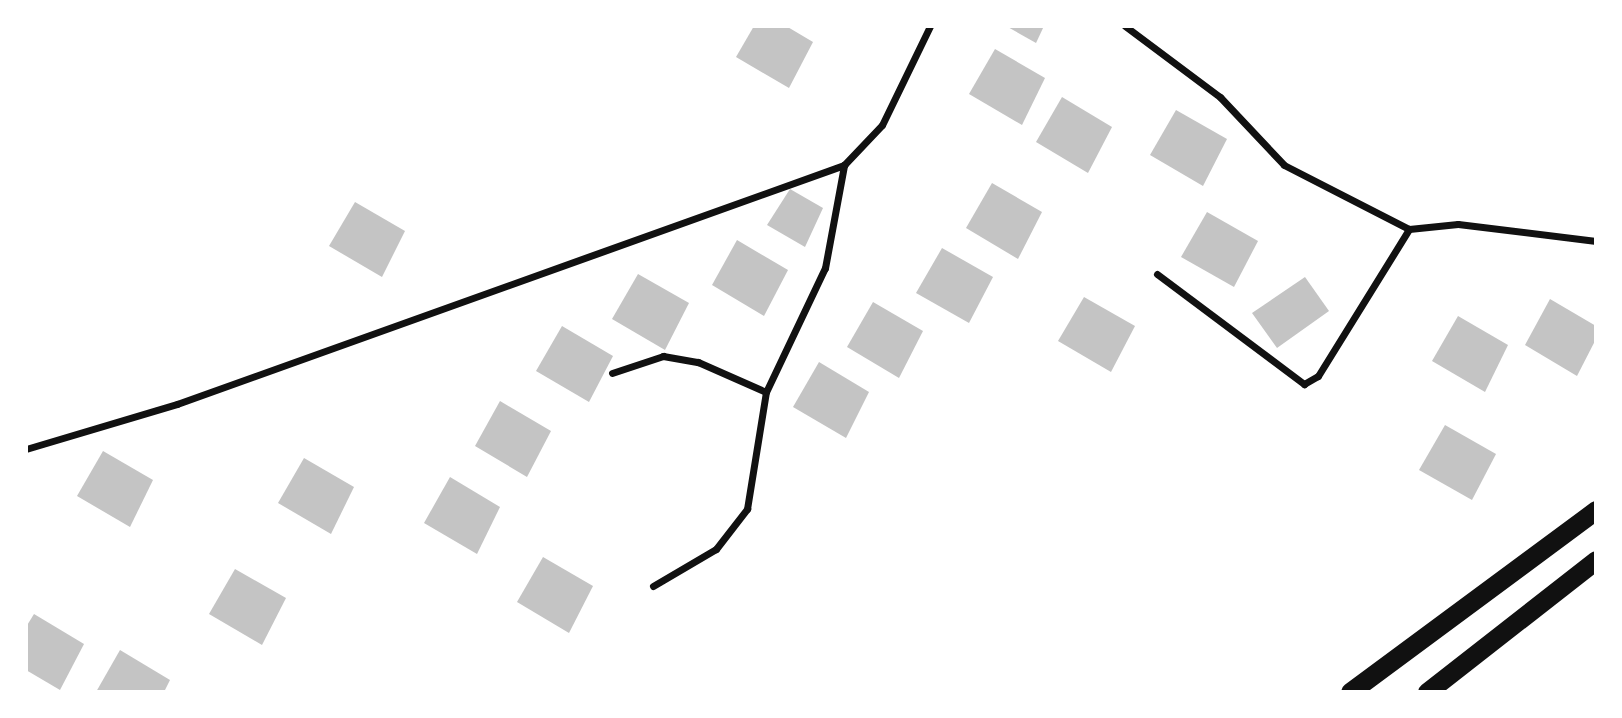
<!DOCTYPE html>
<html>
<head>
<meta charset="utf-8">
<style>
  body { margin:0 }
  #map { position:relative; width:1622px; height:718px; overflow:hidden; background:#fff; font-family:Arial,sans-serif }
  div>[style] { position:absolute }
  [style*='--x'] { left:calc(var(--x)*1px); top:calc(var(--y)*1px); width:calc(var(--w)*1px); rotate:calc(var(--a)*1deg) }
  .building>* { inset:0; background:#c4c4c4 }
  .minor>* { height:7px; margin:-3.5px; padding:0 3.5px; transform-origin:3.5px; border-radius:3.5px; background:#111 }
  .trunk>* { height:19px; margin:-9.5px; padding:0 9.5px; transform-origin:9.5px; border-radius:9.5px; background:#111 }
  span { translate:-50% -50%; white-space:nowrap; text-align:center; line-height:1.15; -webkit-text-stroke:5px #fff; paint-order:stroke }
  .frame { position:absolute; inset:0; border:28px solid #fff; pointer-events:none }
</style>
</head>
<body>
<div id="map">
  <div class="building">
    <div style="clip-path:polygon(754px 26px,786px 26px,813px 42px,789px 88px,736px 57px)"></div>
    <div style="clip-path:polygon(1006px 26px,1044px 26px,1036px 43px)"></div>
    <div style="clip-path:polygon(995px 49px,1045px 78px,1022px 125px,969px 94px)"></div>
    <div style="clip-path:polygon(1062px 97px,1112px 127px,1088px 173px,1036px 142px)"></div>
    <div style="clip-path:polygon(1176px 110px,1227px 139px,1203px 186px,1150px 155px)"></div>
    <div style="clip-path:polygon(992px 183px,1042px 212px,1018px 259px,966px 228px)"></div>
    <div style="clip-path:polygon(790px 189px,823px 208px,805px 247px,767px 225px)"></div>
    <div style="clip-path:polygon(355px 202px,405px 231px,382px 277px,329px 246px)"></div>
    <div style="clip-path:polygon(1207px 212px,1258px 241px,1234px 287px,1181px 257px)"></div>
    <div style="clip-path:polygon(737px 240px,788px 270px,764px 316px,712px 285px)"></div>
    <div style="clip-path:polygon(942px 248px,993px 277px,969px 323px,916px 293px)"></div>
    <div style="clip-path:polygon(638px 274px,689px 303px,665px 350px,612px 319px)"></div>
    <div style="clip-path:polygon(1305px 277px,1329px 311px,1277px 348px,1252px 313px)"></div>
    <div style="clip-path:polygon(1084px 297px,1135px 326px,1111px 372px,1058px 341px)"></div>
    <div style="clip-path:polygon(1550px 299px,1596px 326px,1596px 339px,1577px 376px,1525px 345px)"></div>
    <div style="clip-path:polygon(873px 302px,923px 331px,899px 378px,847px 347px)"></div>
    <div style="clip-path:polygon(1458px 316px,1508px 345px,1485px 392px,1432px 361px)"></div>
    <div style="clip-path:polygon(562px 326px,613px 356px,589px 402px,536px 371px)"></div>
    <div style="clip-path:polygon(819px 362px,869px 392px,846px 438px,793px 407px)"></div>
    <div style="clip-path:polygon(500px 401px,551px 431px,527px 477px,475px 446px)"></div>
    <div style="clip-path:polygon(1445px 425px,1496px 454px,1472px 500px,1419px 470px)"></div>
    <div style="clip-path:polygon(103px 451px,153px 480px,130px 527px,77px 496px)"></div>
    <div style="clip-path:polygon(304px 458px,354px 487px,331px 534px,278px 503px)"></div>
    <div style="clip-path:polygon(450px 477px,500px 507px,477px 554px,424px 523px)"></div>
    <div style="clip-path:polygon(543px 557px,593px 586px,569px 633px,517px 602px)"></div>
    <div style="clip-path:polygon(235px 569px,286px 598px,262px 645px,209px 614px)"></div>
    <div style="clip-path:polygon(34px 614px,84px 644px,60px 690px,26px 670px,26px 627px)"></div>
    <div style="clip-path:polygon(120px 650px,170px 680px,164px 692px,96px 692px)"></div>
  </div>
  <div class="minor">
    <div style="--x:1125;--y:26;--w:119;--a:36.8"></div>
    <div style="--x:1220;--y:97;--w:93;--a:46.7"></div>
    <div style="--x:1284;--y:165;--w:140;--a:27.1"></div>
    <div style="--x:1409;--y:229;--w:49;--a:-5.8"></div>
    <div style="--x:1458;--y:224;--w:139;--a:7"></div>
    <div style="--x:1157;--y:274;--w:184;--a:36.8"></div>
    <div style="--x:1304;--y:384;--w:16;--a:-30"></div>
    <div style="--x:1318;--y:376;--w:173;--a:-58.2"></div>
    <div style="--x:612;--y:373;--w:54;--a:-18.4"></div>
    <div style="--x:663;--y:356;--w:36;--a:10"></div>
    <div style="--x:698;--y:362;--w:74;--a:23.8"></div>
    <div style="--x:26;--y:449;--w:158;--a:-16.6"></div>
    <div style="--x:177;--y:404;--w:709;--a:-19.71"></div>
    <div style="--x:844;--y:165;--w:55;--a:-46.5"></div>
    <div style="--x:882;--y:125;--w:110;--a:-64.1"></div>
    <div style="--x:653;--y:586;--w:73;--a:-30.4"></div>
    <div style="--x:716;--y:549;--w:51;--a:-52.2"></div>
    <div style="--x:747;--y:509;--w:119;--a:-80.8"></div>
    <div style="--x:766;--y:392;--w:137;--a:-64.6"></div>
    <div style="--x:825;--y:268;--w:105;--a:-79.5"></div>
  </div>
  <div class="trunk">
    <div style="--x:1350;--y:692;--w:306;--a:-36.5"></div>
    <div style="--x:1427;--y:692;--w:214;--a:-38"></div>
  </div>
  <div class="frame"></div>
</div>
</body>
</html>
